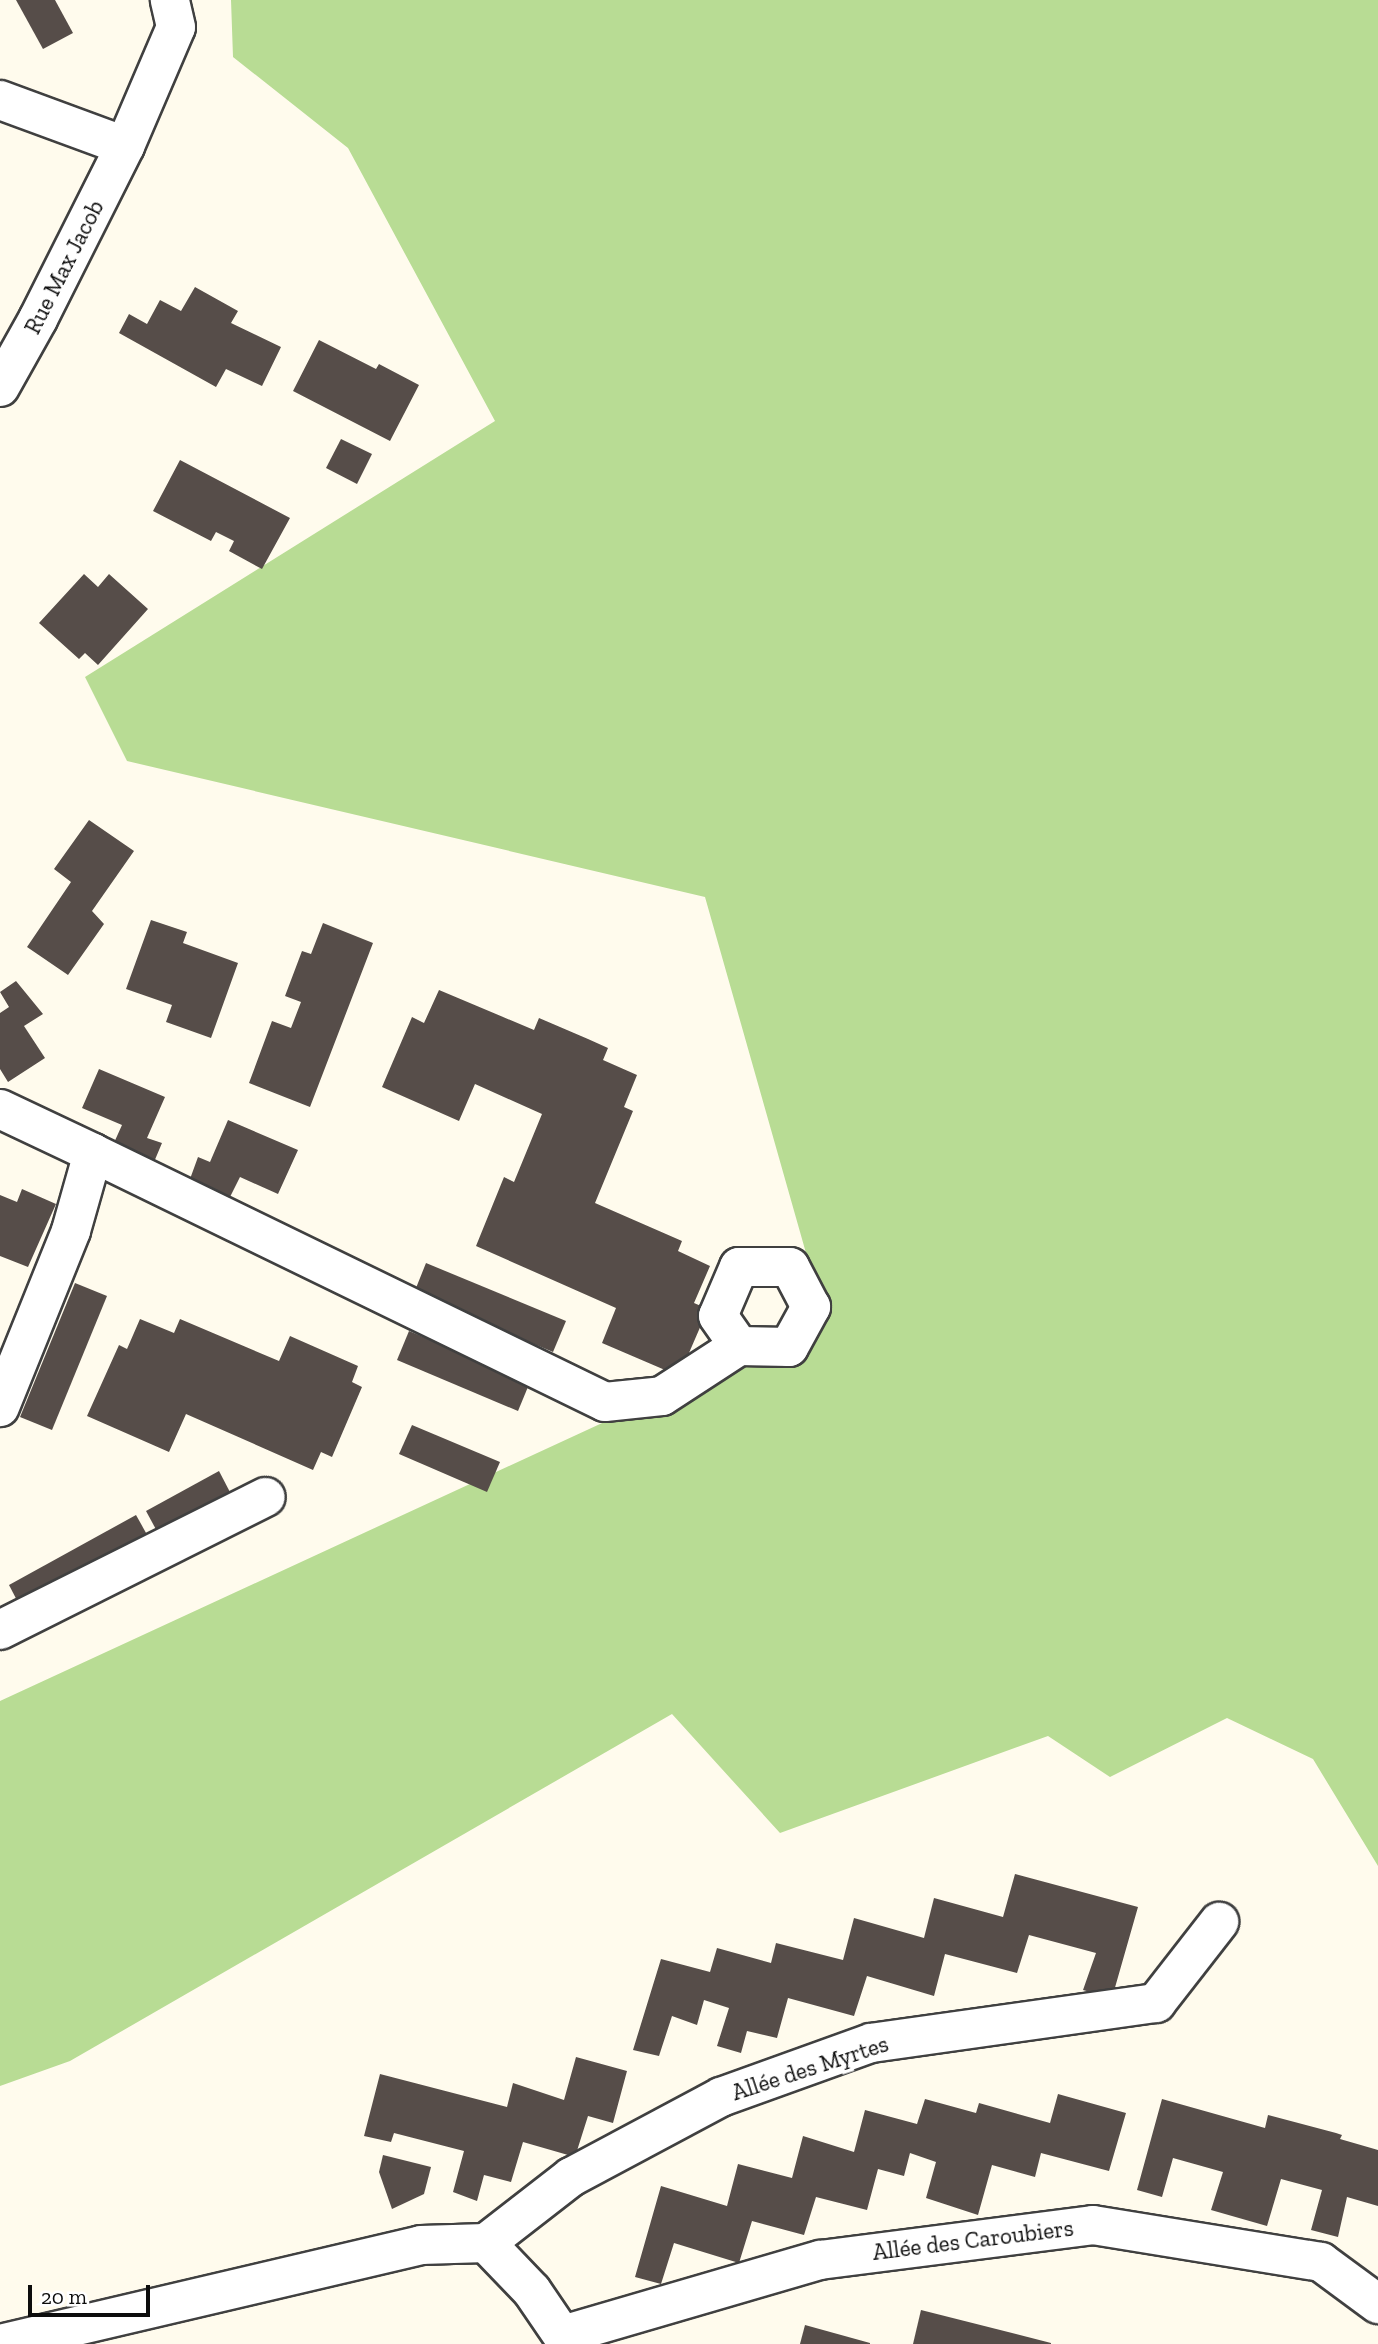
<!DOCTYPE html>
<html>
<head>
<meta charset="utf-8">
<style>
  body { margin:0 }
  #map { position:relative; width:1378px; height:2344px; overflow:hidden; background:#fffbed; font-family:"Zilla Slab",serif }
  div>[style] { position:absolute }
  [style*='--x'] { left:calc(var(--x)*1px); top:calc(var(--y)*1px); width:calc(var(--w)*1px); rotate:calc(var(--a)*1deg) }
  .forest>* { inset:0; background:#b8dc94 }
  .building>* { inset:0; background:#564d49 }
  .roads { filter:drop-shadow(2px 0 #404040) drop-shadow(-2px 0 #404040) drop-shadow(0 2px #404040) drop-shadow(0 -2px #404040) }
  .minor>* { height:38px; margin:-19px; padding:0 19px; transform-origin:19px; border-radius:19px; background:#fff }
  span { translate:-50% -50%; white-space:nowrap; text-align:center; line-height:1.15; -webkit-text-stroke:7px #fff; paint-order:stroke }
  .street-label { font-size:23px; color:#0d0d0d }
  .scale { position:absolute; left:28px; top:2285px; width:122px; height:32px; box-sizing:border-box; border:4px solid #0d0d0d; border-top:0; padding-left:9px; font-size:21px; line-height:24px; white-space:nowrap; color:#0d0d0d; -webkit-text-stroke:5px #fff; paint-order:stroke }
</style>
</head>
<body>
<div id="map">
  <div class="forest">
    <div style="clip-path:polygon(231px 0,1378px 0,1378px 1866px,1313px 1759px,1227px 1718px,1110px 1777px,1048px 1736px,780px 1833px,672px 1714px,70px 2061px,0 2086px,0 1701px,825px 1320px,705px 897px,127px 761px,85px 677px,495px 421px,348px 148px,233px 57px)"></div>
  </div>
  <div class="building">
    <div style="clip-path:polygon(16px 0,55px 0,73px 33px,43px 49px)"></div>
    <div style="clip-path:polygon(195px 287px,238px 311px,231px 323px,281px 347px,262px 386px,226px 369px,216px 387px,119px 333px,129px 314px,147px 324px,160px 300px,181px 311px)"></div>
    <div style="clip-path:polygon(319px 340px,376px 369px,379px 364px,419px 385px,390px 441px,293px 391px)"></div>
    <div style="clip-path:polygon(341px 439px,372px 454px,357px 484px,326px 468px)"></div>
    <div style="clip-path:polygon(180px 460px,290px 518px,262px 569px,229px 551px,234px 541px,216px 532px,211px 541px,153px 511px)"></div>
    <div style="clip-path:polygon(84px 574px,98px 587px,109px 574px,148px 609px,98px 665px,85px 653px,79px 659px,39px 623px)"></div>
    <div style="clip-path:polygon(89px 820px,134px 851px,92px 911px,104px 924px,68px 975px,27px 947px,71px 882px,54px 869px)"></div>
    <div style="clip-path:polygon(151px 920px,187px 932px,183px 943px,238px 963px,211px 1038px,166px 1022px,172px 1005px,126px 989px)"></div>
    <div style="clip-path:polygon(323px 923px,373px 943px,310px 1107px,249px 1083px,272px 1021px,291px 1028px,301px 1002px,285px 996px,302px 951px,311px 954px)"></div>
    <div style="clip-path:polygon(16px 981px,43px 1014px,24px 1026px,45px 1058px,8px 1082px,0 1069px,0 1013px,9px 1007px,0 992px)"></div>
    <div style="clip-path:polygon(439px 990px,534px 1030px,539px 1018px,588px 1039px,608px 1048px,603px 1060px,637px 1075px,624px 1107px,633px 1111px,595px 1203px,682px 1241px,678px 1251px,710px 1266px,694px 1303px,708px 1309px,679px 1376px,602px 1343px,616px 1308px,476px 1246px,504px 1177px,514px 1182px,542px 1114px,475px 1084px,459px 1121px,382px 1087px,412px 1017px,424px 1023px)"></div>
    <div style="clip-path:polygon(99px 1069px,165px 1097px,147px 1138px,162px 1143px,154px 1162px,113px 1145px,122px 1125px,82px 1108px)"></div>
    <div style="clip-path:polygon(228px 1120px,298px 1150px,278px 1194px,240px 1177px,230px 1197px,190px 1179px,198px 1157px,210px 1162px)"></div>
    <div style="clip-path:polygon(22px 1189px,56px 1204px,28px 1267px,0 1256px,0 1195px,17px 1202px)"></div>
    <div style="clip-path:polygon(426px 1263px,566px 1321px,553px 1352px,414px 1293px)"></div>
    <div style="clip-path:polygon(75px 1283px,107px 1296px,52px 1430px,20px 1417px)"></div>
    <div style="clip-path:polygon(140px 1319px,174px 1333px,180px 1319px,279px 1361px,290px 1336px,358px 1366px,352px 1382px,362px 1387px,332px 1457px,321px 1452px,313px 1470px,186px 1414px,169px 1452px,87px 1416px,119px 1345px,127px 1349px)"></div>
    <div style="clip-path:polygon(409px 1331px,530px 1382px,518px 1411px,397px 1360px)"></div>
    <div style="clip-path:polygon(412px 1425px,500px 1462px,487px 1492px,399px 1454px)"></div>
    <div style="clip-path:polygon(219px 1471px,232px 1496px,159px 1535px,146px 1511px)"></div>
    <div style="clip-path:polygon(136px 1515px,150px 1540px,22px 1610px,9px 1585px)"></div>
    <div style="clip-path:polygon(1015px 1874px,1138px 1907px,1112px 1998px,1083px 1990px,1096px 1953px,1029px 1935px,1017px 1973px,945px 1954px,934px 1996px,867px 1976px,854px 2016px,788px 1998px,777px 2038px,747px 2031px,741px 2053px,717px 2046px,729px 2008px,704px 2000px,697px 2025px,672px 2016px,659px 2056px,633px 2050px,661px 1959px,710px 1972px,717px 1948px,771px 1963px,776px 1943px,843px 1960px,854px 1918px,924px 1938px,934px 1898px,1003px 1917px)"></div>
    <div style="clip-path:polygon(576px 2057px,627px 2071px,613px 2123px,588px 2116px,575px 2157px,523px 2142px,511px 2182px,484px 2175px,477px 2201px,453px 2192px,464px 2151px,394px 2133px,391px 2142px,364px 2136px,380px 2074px,507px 2107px,513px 2083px,564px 2100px)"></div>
    <div style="clip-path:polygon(1058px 2094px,1126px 2113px,1109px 2171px,1041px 2153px,1035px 2177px,992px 2165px,978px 2215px,926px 2198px,936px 2162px,910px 2153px,904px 2176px,878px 2169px,867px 2210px,816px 2197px,804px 2235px,752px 2221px,739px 2263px,674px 2243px,661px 2284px,635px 2277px,661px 2186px,727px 2206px,738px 2164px,792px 2178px,803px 2136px,854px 2152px,865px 2110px,917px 2124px,925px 2099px,976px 2113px,979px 2103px,1050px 2123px)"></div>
    <div style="clip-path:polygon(1162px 2099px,1265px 2128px,1268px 2115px,1336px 2133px,1342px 2135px,1340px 2139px,1378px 2150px,1378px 2206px,1347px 2197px,1338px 2237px,1311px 2230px,1322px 2190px,1281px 2179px,1267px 2226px,1211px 2210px,1223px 2172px,1173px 2158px,1162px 2197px,1137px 2190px)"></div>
    <div style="clip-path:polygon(383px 2155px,431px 2167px,424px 2194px,392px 2209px,379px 2172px)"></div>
    <div style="clip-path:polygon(921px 2310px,1051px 2343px,1051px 2344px,913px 2344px)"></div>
    <div style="clip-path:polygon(805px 2325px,870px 2343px,870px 2344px,800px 2344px)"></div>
  </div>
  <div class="roads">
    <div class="minor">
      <div style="--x:0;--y:100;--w:133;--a:20.2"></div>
      <div style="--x:0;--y:387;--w:78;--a:-60.8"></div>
      <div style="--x:38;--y:319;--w:194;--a:-63.3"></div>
      <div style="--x:125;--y:146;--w:129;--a:-66.8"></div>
      <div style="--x:176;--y:27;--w:28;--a:-103"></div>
      <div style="--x:0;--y:1109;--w:103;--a:25.3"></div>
      <div style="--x:93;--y:1153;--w:81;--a:105.8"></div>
      <div style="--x:71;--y:1231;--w:190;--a:112"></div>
      <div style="--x:93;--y:1153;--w:569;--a:25.93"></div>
      <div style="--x:605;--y:1402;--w:57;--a:-6"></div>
      <div style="--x:662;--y:1396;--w:92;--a:-33"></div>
      <div style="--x:739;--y:1346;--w:50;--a:1.1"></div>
      <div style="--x:789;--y:1347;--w:46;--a:-61.2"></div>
      <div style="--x:811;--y:1307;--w:45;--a:-117.7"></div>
      <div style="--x:790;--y:1267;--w:51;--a:180"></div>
      <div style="--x:739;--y:1267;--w:53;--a:113.2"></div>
      <div style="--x:718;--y:1316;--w:37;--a:55"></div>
      <div style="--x:0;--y:1630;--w:297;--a:-26.6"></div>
      <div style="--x:486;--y:2243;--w:108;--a:-37.8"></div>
      <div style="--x:571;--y:2177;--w:170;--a:-28.1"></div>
      <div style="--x:721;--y:2097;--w:159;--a:-19.8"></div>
      <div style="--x:871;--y:2043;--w:288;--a:-8"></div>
      <div style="--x:1156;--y:2003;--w:103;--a:-52.1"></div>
      <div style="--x:486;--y:2243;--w:66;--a:46.2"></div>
      <div style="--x:532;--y:2291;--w:64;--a:55.8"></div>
      <div style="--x:563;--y:2335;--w:268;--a:-16.3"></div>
      <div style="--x:820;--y:2260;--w:275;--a:-7.3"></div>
      <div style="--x:1093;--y:2225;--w:231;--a:9.2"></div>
      <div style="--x:1321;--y:2262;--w:71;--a:36.4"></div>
      <div style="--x:0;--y:2344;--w:432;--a:-13.2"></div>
      <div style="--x:421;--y:2245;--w:65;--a:-1.8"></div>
    </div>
  </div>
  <div class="street-label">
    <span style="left:64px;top:267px;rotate:-63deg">Rue Max Jacob</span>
    <span style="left:810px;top:2068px;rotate:-18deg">Allée des Myrtes</span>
    <span style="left:973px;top:2240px;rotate:-7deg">Allée des Caroubiers</span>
  </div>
  <div class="scale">20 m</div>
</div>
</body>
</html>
